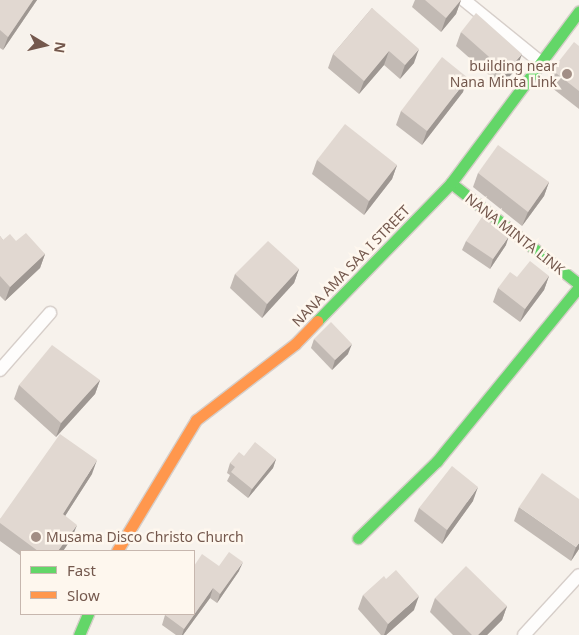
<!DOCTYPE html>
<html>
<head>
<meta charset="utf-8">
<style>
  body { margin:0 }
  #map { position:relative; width:579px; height:635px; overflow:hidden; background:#f7f2ec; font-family:"Noto Sans",sans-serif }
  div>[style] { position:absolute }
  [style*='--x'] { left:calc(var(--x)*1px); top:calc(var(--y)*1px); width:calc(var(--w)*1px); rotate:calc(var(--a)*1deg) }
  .roads { filter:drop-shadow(1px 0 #d6cec9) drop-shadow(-1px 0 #d6cec9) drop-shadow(0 1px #d6cec9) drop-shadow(0 -1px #d6cec9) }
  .street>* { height:12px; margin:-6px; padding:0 6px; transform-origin:6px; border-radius:6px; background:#fefdfc }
  .fast>* { height:11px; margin:-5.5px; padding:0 5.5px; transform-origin:5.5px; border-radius:5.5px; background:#63d668 }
  .slow>* { height:11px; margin:-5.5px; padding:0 5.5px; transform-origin:5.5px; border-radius:5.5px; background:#ff974d }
  .wall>* { inset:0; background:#c2bab4 }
  .shaded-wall>* { inset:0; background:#9e9792 }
  .building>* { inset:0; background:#e1d8d1 }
  .dots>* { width:14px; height:14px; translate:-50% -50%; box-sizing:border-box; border:2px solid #fef7ee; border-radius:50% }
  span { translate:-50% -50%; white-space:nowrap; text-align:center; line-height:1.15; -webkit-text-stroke:5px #fef7ee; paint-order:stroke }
  .poi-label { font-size:14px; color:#74584d }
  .right { translate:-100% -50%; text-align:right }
  .left { translate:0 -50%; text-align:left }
  .street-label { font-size:14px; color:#74584d }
  .legend { position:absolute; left:20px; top:550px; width:175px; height:65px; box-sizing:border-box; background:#fef7ee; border:1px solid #c7b7ae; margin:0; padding:6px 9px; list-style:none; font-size:15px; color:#74584d }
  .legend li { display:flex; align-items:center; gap:10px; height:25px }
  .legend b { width:25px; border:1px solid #c7b7ae }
  .north { position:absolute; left:20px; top:20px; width:50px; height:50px; -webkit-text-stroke:4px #fef7ee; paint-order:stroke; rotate:99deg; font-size:14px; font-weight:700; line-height:20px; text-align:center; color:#74584d }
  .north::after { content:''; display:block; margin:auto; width:18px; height:22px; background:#74584d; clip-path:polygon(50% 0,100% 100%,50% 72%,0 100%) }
</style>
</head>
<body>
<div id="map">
  <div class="roads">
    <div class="street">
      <div style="--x:464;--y:0;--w:95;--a:39"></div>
      <div style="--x:0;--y:370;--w:76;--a:-48.7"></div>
      <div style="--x:524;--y:635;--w:81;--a:-47.5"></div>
    </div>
    <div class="fast">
      <div style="--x:451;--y:183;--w:163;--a:38.3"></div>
      <div style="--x:317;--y:321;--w:192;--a:-45.8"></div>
      <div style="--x:451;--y:183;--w:214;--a:-53.3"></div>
      <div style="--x:358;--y:538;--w:110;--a:-44.3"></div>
      <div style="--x:437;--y:461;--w:225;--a:-50.8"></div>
      <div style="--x:79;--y:635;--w:23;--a:-67"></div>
    </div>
    <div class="slow">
      <div style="--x:117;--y:551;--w:153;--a:-58.9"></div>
      <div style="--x:196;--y:420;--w:125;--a:-37.5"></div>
      <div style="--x:295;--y:344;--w:32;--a:-46"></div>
    </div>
  </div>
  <div class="wall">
    <div style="clip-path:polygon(0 0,37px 0,3px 50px,0 48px)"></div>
    <div style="clip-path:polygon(415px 0,461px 0,456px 14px,441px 32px,412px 7px)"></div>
    <div style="clip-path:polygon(372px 8px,414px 63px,400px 79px,384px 65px,359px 94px,328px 68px,333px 54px)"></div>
    <div style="clip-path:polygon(461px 32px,517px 68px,501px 86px,456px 46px)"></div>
    <div style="clip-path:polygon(579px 46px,579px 109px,547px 84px,552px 70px)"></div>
    <div style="clip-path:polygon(463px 92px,422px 145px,396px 125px,401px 111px)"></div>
    <div style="clip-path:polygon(317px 160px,397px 165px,392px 179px,364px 215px,312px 174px)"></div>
    <div style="clip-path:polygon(478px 173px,549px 182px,544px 196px,522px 226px,473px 187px)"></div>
    <div style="clip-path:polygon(0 236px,3px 240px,16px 241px,45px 254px,40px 268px,5px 301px,0 296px)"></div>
    <div style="clip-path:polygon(466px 241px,506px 245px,490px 269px,462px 250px)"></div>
    <div style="clip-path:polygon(299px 269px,294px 283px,262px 318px,230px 288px,235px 274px)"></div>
    <div style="clip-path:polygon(549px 276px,544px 290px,520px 322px,493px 302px,498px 288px,517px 277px)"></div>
    <div style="clip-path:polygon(314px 339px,348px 354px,332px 370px,311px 348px)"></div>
    <div style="clip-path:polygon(100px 380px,95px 394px,56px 437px,14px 399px,19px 385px)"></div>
    <div style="clip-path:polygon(244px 456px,276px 459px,273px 468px,248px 498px,227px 481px,230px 475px,227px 473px,230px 463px)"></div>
    <div style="clip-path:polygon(92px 474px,65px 516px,72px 538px,63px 551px,21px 551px,21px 556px,0 541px,0 519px)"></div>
    <div style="clip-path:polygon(473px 501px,442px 544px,414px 521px,419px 508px)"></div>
    <div style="clip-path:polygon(519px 507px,579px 549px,571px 561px,514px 521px)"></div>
    <div style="clip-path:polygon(219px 566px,239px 571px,217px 603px,210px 598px,183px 635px,176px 635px,162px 625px,165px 615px)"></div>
    <div style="clip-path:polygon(363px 595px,414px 610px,386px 635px,381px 635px,358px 609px)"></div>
    <div style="clip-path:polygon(435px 598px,507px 606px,502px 620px,487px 635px,453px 635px,430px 612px)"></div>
  </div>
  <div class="shaded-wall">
    <div style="clip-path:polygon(33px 0,37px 0,3px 50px,8px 37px)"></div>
    <div style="clip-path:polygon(461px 0,456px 14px,441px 32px,446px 18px)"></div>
    <div style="clip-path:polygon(419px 49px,414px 63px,400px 79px,405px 65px)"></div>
    <div style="clip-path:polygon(389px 51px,384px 65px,359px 94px,364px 81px)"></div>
    <div style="clip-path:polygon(522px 54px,517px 68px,501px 86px,506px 72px)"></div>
    <div style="clip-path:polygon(468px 78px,463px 92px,422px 145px,427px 131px)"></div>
    <div style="clip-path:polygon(397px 165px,392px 179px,364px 215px,369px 201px)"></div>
    <div style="clip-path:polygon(549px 182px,544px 196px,522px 226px,528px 212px)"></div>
    <div style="clip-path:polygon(509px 236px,506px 245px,490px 269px,493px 259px)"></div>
    <div style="clip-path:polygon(45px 254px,40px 268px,5px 301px,10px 287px)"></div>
    <div style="clip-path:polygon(299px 269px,294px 283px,262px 318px,267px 304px)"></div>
    <div style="clip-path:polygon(549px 276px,544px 290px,520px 322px,525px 309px)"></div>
    <div style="clip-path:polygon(352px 344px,348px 354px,332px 370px,335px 360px)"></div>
    <div style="clip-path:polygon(100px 380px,95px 394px,56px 437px,61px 423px)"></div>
    <div style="clip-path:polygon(276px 459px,273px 468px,248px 498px,252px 489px)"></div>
    <div style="clip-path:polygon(97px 460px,92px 474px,58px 527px,63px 514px)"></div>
    <div style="clip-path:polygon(478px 487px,473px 501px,442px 544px,447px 530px)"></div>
    <div style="clip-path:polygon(77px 525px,72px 538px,63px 551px,58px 551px)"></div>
    <div style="clip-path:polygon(579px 543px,579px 549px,571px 561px,576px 547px)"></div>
    <div style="clip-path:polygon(243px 562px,239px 571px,217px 603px,220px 594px)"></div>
    <div style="clip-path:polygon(213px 588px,210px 598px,183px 635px,182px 635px,184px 629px)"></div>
    <div style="clip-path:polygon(419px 596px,414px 610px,386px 635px,384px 635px,388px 624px)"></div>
    <div style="clip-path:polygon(507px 606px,502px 620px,487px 635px,478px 635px)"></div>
  </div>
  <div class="building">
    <div style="clip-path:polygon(0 0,33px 0,8px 37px,0 30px)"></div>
    <div style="clip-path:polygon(425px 0,461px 0,446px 18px)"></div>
    <div style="clip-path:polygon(372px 8px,419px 49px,405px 65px,389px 51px,364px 81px,333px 54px)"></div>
    <div style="clip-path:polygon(476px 13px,522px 54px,506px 72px,461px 32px)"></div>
    <div style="clip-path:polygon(574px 42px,579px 46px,579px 91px,552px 70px)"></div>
    <div style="clip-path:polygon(442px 57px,468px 78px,427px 131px,401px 111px)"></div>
    <div style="clip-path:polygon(345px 124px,397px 165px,369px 201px,317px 160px)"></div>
    <div style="clip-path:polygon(498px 145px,549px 182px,528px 212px,478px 173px)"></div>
    <div style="clip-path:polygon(482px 217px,509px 236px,493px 259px,466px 241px)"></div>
    <div style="clip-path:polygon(26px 233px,45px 254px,10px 287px,0 276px,0 236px,3px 240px,10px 234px,16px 241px)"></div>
    <div style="clip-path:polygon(268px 241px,299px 269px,267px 304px,235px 274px)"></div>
    <div style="clip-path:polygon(530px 261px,549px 276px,525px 309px,498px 288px,510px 272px,517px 277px)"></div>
    <div style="clip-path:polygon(331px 322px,352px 344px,335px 360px,314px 339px)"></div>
    <div style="clip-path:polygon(52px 345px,100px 380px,61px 423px,19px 385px)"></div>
    <div style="clip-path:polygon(60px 434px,97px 460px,63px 514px,77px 525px,58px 551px,38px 551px,0 523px,0 519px)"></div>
    <div style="clip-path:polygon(255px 442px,276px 459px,252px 489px,231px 472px,235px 467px,230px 463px,239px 452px,244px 456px)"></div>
    <div style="clip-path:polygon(452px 466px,478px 487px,447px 530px,419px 508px)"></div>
    <div style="clip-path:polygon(542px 473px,579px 499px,579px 543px,576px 547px,519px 507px)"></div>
    <div style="clip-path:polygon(229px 552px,243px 562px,220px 594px,213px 588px,184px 629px,165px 615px,166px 614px,194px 614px,194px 566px,202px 554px,219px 566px)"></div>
    <div style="clip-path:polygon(466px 566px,507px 606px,478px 635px,472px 635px,435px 598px)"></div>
    <div style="clip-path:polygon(396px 570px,419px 596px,388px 624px,363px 595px,384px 576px,386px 579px)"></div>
  </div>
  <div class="dots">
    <div style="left:567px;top:74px;background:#a28e85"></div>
    <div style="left:36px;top:537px;background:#a28e85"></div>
  </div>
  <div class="poi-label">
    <span class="right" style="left:557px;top:74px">building near<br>Nana Minta Link</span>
    <span class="left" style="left:46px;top:537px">Musama Disco Christo Church</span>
  </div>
  <div class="street-label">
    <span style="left:515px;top:234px;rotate:38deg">NANA MINTA LINK</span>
    <span style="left:351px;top:266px;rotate:-46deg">NANA AMA SAA I STREET</span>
  </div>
  <ul class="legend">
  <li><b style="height:6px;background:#63d668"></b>Fast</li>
  <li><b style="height:6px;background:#ff974d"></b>Slow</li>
  </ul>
  <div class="north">N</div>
</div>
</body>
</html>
